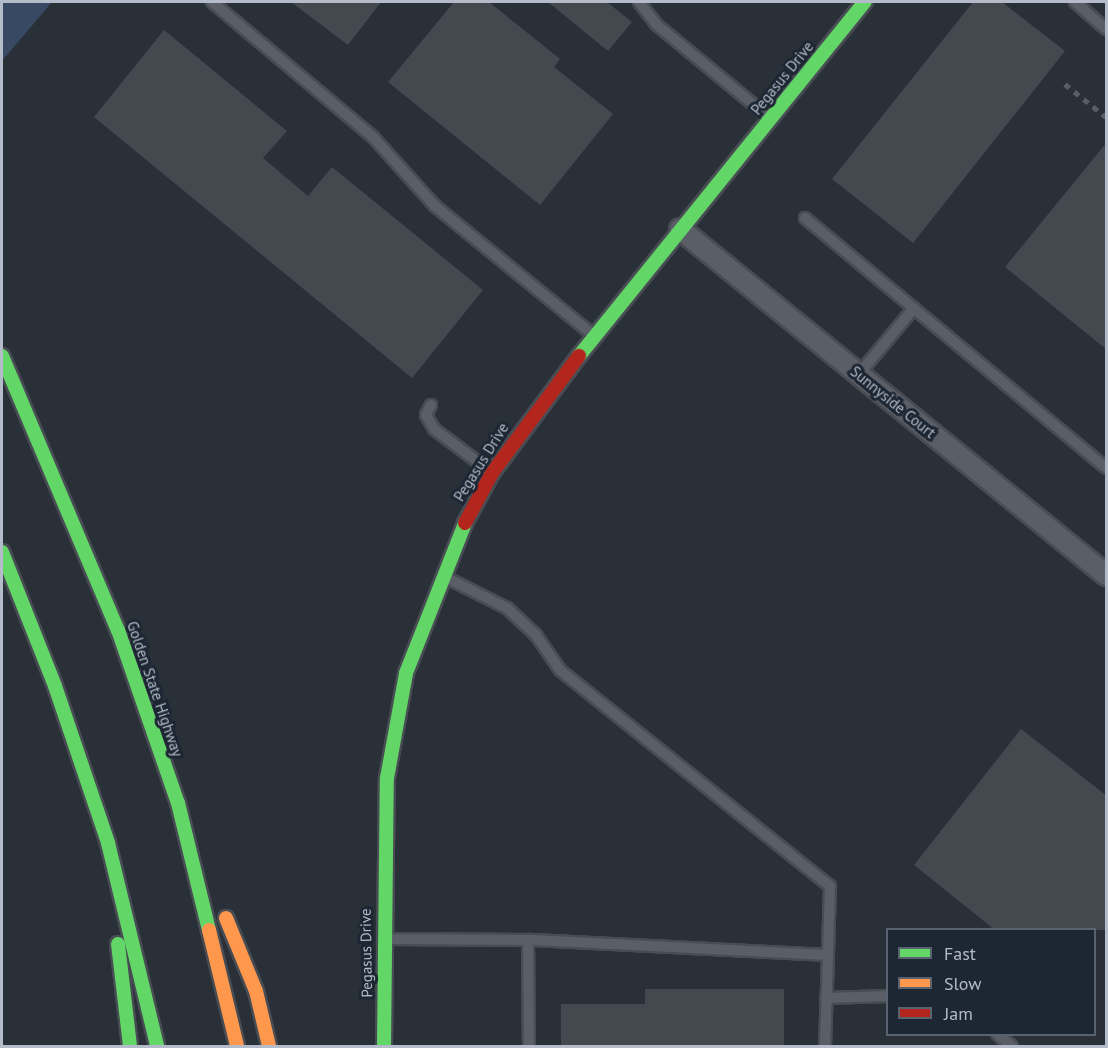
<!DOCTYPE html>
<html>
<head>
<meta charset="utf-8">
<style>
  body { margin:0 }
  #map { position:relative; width:1108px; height:1048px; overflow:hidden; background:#2a3038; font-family:"PT Sans",sans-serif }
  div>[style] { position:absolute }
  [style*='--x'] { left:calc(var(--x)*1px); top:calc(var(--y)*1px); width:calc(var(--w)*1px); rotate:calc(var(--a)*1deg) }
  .water>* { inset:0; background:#384963 }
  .building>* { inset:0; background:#444950 }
  .roads { filter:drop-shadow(2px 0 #484c53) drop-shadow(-2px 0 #484c53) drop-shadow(0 2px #484c53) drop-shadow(0 -2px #484c53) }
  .lane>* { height:10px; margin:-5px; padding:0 5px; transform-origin:5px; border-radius:5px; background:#5a5e66 }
  .street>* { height:20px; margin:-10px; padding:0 10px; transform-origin:10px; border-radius:10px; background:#5a5e66 }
  .fast>* { height:14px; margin:-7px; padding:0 7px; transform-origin:7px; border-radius:7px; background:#63d668 }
  .slow>* { height:14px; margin:-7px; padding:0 7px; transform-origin:7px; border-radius:7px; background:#ff974d }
  .jam>* { height:14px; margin:-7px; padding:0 7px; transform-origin:7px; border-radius:7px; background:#b3261e }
  .rail>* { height:4.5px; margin-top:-2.25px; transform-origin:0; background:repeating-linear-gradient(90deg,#595d64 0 6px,transparent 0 12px) }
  span { translate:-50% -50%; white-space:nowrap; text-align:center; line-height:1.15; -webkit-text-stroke:6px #1d2633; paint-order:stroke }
  .street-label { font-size:15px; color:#b4bcc9 }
  .frame { position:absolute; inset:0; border:3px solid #b4bcc9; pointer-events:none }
  .legend { position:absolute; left:886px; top:928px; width:210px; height:108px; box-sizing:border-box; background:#1d2633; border:2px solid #59626f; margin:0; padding:8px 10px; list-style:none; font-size:18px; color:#b4bcc9 }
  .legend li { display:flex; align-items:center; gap:12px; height:30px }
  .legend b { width:30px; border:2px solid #59626f }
</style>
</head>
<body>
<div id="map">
  <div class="water">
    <div style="clip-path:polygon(2px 2px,52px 2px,2px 61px)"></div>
  </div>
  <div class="building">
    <div style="clip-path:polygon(291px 2px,381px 2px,348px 45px)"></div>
    <div style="clip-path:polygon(454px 2px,489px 2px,560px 59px,554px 67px,613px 114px,540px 205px,388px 82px)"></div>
    <div style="clip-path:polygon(548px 2px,607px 2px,632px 22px,608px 51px)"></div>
    <div style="clip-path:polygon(973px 2px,1002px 2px,1065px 51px,913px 243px,832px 179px)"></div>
    <div style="clip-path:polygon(164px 30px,287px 131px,263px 158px,308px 196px,332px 167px,483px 290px,412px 378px,94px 117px)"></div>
    <div style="clip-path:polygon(1107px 142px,1107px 350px,1005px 267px)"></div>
    <div style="clip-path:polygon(1021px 729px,1107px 796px,1107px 930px,995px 930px,914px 865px)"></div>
    <div style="clip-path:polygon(645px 989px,784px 989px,784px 1047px,561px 1047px,561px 1004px,645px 1004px)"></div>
  </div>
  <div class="roads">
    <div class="lane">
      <div style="--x:212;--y:2;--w:210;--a:40"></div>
      <div style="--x:373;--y:137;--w:93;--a:48.1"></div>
      <div style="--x:435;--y:206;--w:204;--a:39.2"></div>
      <div style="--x:639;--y:2;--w:29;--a:52"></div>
      <div style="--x:657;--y:25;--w:146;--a:39.5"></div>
      <div style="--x:1075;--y:2;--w:41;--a:41.1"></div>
      <div style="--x:805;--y:218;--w:391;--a:39.7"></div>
      <div style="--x:859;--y:374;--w:86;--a:-50.2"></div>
      <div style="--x:431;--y:405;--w:11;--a:117"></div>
      <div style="--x:426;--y:415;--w:16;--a:60"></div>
      <div style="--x:434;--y:429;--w:71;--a:37"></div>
      <div style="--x:443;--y:576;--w:72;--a:26.6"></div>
      <div style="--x:507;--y:608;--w:40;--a:43"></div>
      <div style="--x:536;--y:635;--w:42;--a:55.6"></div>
      <div style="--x:560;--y:670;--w:346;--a:38.7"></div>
      <div style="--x:830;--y:886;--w:69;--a:91.7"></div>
      <div style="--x:828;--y:955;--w:300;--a:-177.1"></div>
      <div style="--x:385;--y:939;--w:143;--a:0.4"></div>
      <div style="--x:528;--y:940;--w:106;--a:89.5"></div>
      <div style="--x:826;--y:998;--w:62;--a:-1.8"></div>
      <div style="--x:997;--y:1034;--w:19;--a:39"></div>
      <div style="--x:825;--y:1046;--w:91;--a:-88.1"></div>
    </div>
    <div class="street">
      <div style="--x:680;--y:229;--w:549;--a:39.08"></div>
    </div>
    <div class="fast">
      <div style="--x:2;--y:356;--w:298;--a:67.1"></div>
      <div style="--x:118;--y:630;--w:183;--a:70.9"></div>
      <div style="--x:178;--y:803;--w:131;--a:76.3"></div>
      <div style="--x:579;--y:356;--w:455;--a:-51.1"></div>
      <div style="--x:2;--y:552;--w:144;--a:68.4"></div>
      <div style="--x:55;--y:686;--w:166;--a:71.3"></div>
      <div style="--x:108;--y:843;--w:209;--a:76.4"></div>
      <div style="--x:118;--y:944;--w:103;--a:83.3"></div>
      <div style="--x:384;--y:1046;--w:268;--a:-89.4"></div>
      <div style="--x:387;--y:778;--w:107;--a:-79.7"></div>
      <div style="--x:406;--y:673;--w:161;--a:-68.5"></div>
    </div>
    <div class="slow">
      <div style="--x:226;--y:918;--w:79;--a:67.7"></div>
      <div style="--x:256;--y:991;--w:57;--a:76.7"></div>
      <div style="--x:209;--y:930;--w:119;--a:76.4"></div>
    </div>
    <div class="jam">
      <div style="--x:465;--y:523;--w:57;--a:-61.6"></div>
      <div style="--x:492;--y:473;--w:146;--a:-53.4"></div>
    </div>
  </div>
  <div class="rail">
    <div style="--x:1065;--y:84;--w:53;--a:38.8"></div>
  </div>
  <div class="street-label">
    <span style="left:782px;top:78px;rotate:-51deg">Pegasus Drive</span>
    <span style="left:893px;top:402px;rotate:39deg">Sunnyside Court</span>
    <span style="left:481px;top:462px;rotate:-58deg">Pegasus Drive</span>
    <span style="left:155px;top:689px;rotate:71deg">Golden State Highway</span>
    <span style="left:366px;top:953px;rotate:-91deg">Pegasus Drive</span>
  </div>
  <div class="frame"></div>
  <ul class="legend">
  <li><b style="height:8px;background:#63d668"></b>Fast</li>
  <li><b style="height:8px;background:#ff974d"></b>Slow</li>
  <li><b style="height:8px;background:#b3261e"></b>Jam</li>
  </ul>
</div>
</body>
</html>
